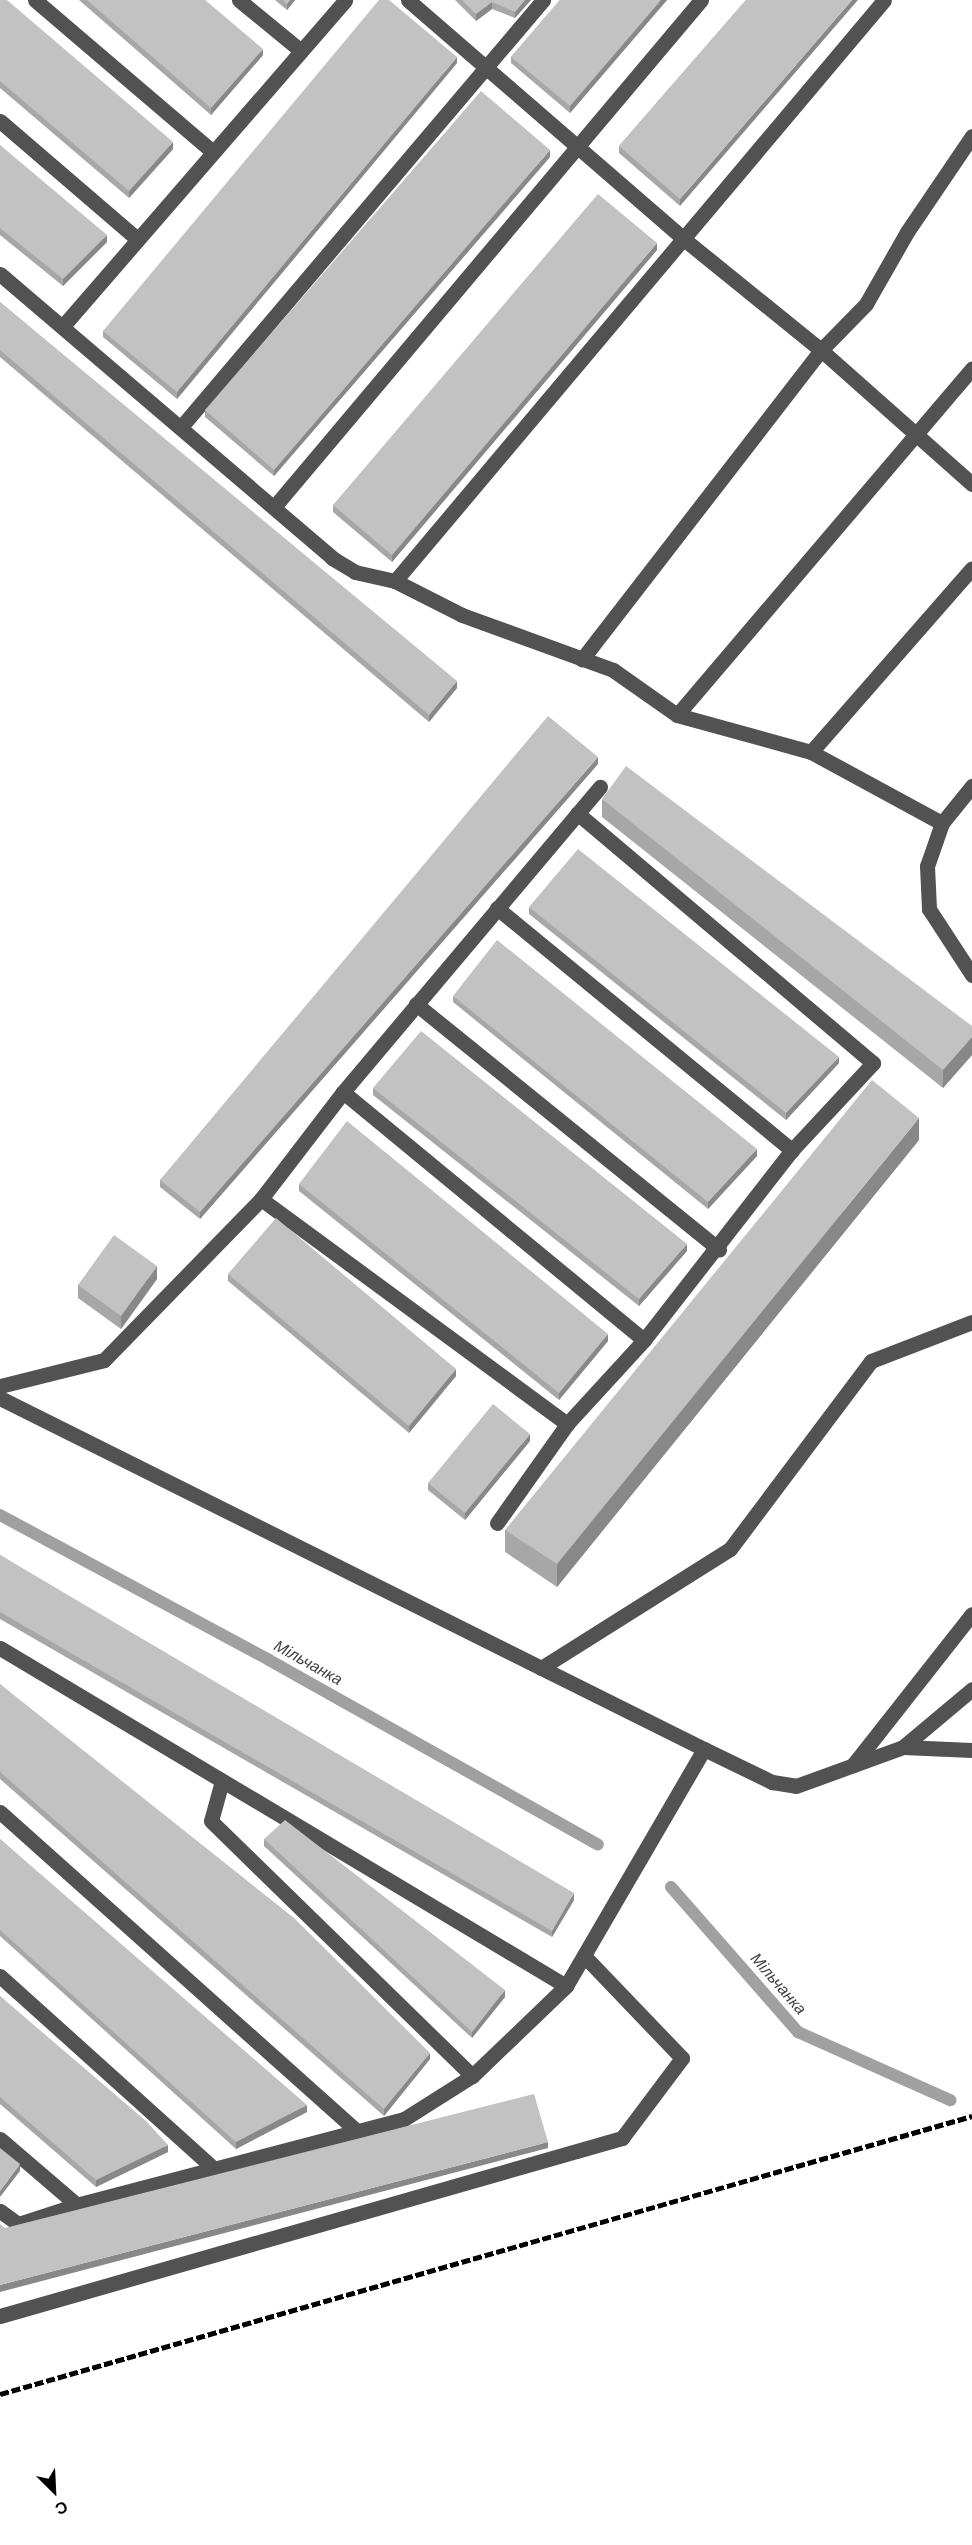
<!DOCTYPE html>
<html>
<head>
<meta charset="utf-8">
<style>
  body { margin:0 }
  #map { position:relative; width:972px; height:2545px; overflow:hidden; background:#fff; font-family:Helvetica,sans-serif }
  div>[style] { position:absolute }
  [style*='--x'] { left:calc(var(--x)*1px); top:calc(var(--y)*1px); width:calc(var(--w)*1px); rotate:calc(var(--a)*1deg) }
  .stream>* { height:12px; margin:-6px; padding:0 6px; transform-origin:6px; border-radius:6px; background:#a0a0a0 }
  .minor>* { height:15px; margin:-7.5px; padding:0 7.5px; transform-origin:7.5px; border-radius:7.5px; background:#525252 }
  .rail>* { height:4.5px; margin-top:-2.25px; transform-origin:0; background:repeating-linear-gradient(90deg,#000 0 9px,transparent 0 12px) }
  .wall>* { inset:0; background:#a7a7a7 }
  .shaded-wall>* { inset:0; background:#888 }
  .building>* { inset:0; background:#c2c2c2 }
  span { translate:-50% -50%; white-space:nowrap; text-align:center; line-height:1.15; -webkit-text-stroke:4.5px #fff; paint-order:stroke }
  .water-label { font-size:16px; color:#414141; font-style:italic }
  .north { position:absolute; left:24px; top:2461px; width:60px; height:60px; -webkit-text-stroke:4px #fff; paint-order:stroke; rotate:156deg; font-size:16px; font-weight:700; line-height:24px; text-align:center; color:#000 }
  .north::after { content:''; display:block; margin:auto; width:21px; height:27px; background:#000; clip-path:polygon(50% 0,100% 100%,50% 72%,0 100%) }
</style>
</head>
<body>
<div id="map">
  <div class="stream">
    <div style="--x:0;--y:1515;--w:306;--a:28.3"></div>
    <div style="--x:269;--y:1660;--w:377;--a:29.3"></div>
    <div style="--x:671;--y:1887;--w:193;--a:48.8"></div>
    <div style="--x:798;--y:2032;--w:167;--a:24.1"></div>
  </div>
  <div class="minor">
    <div style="--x:35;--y:0;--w:234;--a:40.5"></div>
    <div style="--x:239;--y:0;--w:80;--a:39.4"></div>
    <div style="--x:408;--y:0;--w:367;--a:40.9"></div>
    <div style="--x:685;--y:240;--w:175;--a:39"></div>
    <div style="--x:821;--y:350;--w:391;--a:127.7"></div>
    <div style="--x:0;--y:121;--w:181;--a:40.7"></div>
    <div style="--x:972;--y:136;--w:116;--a:124.1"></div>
    <div style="--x:907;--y:232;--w:83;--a:119.7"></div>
    <div style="--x:866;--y:304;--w:64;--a:134.4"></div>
    <div style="--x:821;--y:350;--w:202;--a:41.6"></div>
    <div style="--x:0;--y:274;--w:437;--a:40.5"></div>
    <div style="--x:332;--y:558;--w:27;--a:31"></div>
    <div style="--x:355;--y:572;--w:41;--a:12.7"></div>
    <div style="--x:395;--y:581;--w:75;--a:26.9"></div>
    <div style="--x:462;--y:615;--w:161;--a:20"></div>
    <div style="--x:613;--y:670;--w:78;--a:35.1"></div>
    <div style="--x:677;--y:715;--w:455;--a:-49.6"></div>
    <div style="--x:63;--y:326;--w:431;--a:-49.1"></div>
    <div style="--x:181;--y:427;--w:560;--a:-49.71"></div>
    <div style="--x:274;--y:507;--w:663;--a:-49.9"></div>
    <div style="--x:395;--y:581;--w:759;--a:-49.91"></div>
    <div style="--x:677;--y:715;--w:139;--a:15.4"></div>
    <div style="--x:811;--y:752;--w:149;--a:28.5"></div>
    <div style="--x:942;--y:823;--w:48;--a:-51"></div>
    <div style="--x:811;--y:752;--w:244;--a:-48.8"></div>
    <div style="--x:942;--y:823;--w:46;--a:109.2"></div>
    <div style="--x:927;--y:866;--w:43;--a:87.3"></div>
    <div style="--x:929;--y:909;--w:79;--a:56.9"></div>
    <div style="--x:497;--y:908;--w:382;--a:39.4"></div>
    <div style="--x:416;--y:1004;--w:390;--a:39"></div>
    <div style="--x:343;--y:1092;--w:390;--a:39.5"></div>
    <div style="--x:261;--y:1199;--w:380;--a:36.3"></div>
    <div style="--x:0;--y:1386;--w:107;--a:-14"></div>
    <div style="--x:104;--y:1360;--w:225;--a:-45.7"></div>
    <div style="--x:261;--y:1199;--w:135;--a:-52.5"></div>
    <div style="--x:343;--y:1092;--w:399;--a:-49.9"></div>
    <div style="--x:0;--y:1398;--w:787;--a:26.5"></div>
    <div style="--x:704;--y:1749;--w:274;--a:120.2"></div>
    <div style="--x:566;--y:1986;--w:130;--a:136.2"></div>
    <div style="--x:472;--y:2076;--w:80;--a:147.7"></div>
    <div style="--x:404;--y:2119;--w:338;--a:165.3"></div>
    <div style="--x:77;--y:2205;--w:62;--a:162.1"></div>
    <div style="--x:18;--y:2224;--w:22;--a:-144"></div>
    <div style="--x:497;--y:1523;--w:121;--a:-54.7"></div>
    <div style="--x:567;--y:1424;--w:114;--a:-47.5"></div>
    <div style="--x:644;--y:1340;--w:241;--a:-52.1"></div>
    <div style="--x:792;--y:1150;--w:119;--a:-47"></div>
    <div style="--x:873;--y:1063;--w:387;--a:-139.8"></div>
    <div style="--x:0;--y:1648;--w:659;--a:30.84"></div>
    <div style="--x:541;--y:1668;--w:223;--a:-32.2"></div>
    <div style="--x:730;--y:1549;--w:235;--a:-53.1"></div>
    <div style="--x:871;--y:1361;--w:108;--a:-21.1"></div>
    <div style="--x:903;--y:1747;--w:69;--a:2.5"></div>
    <div style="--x:704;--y:1749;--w:76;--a:25.9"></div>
    <div style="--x:772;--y:1782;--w:24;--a:9"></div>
    <div style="--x:796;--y:1786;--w:114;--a:-20"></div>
    <div style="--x:903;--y:1747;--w:90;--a:-40"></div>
    <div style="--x:853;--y:1765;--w:192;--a:-51.8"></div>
    <div style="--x:222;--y:1781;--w:41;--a:105.4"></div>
    <div style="--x:211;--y:1821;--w:365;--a:44.3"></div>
    <div style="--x:0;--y:1812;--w:479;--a:41.8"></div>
    <div style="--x:0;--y:1976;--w:288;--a:42"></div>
    <div style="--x:0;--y:2139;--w:101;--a:40.6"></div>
    <div style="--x:0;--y:2316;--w:647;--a:-15.97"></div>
    <div style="--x:622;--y:2138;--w:100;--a:-53.1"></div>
    <div style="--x:682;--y:2058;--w:139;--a:-133.8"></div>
  </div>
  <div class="rail">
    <div style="--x:0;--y:2394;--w:1011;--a:-15.96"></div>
  </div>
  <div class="wall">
    <div style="clip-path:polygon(0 0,173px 149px,129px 198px,0 88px)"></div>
    <div style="clip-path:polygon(79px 0,205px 0,263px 55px,211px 115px)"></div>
    <div style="clip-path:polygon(275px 0,295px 0,287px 10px)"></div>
    <div style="clip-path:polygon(455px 0,531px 0,515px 18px,492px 9px,476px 21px)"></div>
    <div style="clip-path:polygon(560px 0,667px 0,570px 113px,511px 63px,511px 57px)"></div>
    <div style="clip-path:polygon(746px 0,680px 206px,619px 153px,619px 146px)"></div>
    <div style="clip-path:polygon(457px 63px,177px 399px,103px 337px,103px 331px)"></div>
    <div style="clip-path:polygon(0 145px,107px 242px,63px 286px,0 235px)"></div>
    <div style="clip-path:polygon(550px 157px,274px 476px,205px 417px,205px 410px)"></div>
    <div style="clip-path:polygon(657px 250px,392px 562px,333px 512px,333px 505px)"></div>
    <div style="clip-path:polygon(0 302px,457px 688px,429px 722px,0 357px)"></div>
    <div style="clip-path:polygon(598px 764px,200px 1219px,160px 1187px,160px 1180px)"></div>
    <div style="clip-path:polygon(602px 799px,972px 1026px,972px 1055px,943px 1088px,602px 817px)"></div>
    <div style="clip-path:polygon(529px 907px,839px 1063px,786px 1120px,529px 914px)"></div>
    <div style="clip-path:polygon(453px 996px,757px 1156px,708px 1209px,453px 1002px)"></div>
    <div style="clip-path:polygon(373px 1088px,687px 1251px,639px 1306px,373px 1095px)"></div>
    <div style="clip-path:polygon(919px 1140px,557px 1587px,505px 1552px,505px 1530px)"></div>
    <div style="clip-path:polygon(299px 1184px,608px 1341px,559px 1400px,299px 1191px)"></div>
    <div style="clip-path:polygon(228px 1274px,456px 1376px,409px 1433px,228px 1281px)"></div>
    <div style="clip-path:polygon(157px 1279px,121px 1329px,78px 1298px,78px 1285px)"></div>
    <div style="clip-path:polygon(530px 1441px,465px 1520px,428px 1490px,428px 1483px)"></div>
    <div style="clip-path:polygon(0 1555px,574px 1900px,552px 1937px,0 1619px)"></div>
    <div style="clip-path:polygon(0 1684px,430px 2059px,384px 2116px,0 1779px)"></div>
    <div style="clip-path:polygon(0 1839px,307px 2112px,236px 2149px,0 1936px)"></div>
    <div style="clip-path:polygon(264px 1839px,505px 1997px,472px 2038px,264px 1846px)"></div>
    <div style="clip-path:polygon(0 1996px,168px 2152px,96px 2187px,0 2104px)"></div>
  </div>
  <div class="shaded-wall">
    <div style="clip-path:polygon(290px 0,295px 0,287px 10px,287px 4px)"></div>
    <div style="clip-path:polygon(525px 0,531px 0,515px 18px,515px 12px)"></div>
    <div style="clip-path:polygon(661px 0,667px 0,570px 113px,570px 106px)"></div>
    <div style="clip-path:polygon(852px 0,858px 0,680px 206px,680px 199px)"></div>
    <div style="clip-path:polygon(492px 2px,492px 9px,476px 21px,476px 14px)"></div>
    <div style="clip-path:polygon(263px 49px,263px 55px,211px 115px,211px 108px)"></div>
    <div style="clip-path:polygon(457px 57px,457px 63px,177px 399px,177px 392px)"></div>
    <div style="clip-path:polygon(173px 142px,173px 149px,129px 198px,129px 191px)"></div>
    <div style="clip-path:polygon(550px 150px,550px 157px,274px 476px,274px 470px)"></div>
    <div style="clip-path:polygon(107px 235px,107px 242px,63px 286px,63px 279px)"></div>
    <div style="clip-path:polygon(657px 243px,657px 250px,392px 562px,392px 555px)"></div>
    <div style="clip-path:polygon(457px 681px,457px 688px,429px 722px,429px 715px)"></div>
    <div style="clip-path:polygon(598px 757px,598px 764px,200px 1219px,200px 1212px)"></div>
    <div style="clip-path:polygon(972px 1037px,972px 1055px,943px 1088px,943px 1070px)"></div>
    <div style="clip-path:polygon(839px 1057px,839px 1063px,786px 1120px,786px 1113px)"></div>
    <div style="clip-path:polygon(919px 1118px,919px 1140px,557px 1587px,557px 1564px)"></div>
    <div style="clip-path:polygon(757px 1149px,757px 1156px,708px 1209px,708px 1202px)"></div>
    <div style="clip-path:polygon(687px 1244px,687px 1251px,639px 1306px,639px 1299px)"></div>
    <div style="clip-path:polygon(157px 1266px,157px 1279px,121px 1329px,121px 1316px)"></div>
    <div style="clip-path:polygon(608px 1334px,608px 1341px,559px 1400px,559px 1393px)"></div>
    <div style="clip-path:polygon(456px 1369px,456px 1376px,409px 1433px,409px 1426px)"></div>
    <div style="clip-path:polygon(530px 1434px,530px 1441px,465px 1520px,465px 1513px)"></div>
    <div style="clip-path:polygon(574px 1893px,574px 1900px,552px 1937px,552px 1931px)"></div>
    <div style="clip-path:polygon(505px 1990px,505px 1997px,472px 2038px,472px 2032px)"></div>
    <div style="clip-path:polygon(430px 2053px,430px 2059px,384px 2116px,384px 2109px)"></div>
    <div style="clip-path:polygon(307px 2105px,307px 2112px,236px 2149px,236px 2142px)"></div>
    <div style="clip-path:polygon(548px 2142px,548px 2148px,0 2292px,0 2285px)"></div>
    <div style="clip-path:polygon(168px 2145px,168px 2152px,96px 2187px,96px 2180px)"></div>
    <div style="clip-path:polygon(20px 2164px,20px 2171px,0 2197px,0 2191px)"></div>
  </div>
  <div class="building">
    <div style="clip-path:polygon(0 0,7px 0,173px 142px,129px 191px,0 81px)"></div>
    <div style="clip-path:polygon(87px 0,205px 0,263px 49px,211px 108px)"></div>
    <div style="clip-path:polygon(283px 0,290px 0,287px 4px)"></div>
    <div style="clip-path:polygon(379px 0,389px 0,457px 57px,177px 392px,103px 331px)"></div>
    <div style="clip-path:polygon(462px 0,525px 0,515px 12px,492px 2px,476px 14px)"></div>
    <div style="clip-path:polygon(560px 0,661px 0,570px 106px,511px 57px)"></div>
    <div style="clip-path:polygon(746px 0,852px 0,680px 199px,619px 146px)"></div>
    <div style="clip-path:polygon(481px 91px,550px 150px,274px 470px,205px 410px)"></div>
    <div style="clip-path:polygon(0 145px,107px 235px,63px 279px,0 228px)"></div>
    <div style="clip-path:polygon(598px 194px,657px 243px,392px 555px,333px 505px)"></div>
    <div style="clip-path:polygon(0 302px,457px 681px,429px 715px,0 350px)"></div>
    <div style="clip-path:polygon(548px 716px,598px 757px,200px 1212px,160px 1180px)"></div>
    <div style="clip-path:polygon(626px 766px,972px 1026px,972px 1037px,943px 1070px,602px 799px)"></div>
    <div style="clip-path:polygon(578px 849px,839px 1057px,786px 1113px,529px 907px)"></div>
    <div style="clip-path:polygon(497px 940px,757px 1149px,708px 1202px,453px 996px)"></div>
    <div style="clip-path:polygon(421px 1031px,687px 1244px,639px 1299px,373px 1088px)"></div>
    <div style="clip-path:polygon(872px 1080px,919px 1118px,557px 1564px,505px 1530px)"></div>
    <div style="clip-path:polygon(347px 1121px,608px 1334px,559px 1393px,299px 1184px)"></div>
    <div style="clip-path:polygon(276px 1218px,456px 1369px,409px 1426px,228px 1274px)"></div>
    <div style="clip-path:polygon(114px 1235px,157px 1266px,121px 1316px,78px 1285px)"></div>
    <div style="clip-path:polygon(493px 1404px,530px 1434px,465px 1513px,428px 1483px)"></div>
    <div style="clip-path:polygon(0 1555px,574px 1893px,552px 1931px,0 1612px)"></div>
    <div style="clip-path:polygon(0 1684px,294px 1918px,430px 2053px,384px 2109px,0 1772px)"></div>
    <div style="clip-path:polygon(285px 1820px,505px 1990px,472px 2032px,264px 1839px)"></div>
    <div style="clip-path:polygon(0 1839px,307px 2105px,236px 2142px,0 1930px)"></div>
    <div style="clip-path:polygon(0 1996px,146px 2121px,168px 2145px,96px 2180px,0 2097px)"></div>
    <div style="clip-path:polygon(534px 2094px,548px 2142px,0 2285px,0 2224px,5px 2228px)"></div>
    <div style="clip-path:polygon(0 2148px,20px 2164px,0 2191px)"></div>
  </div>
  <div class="water-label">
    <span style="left:308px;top:1663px;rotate:29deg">Мільчанка</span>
    <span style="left:778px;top:1984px;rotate:49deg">Мільчанка</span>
  </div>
  <div class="north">С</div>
</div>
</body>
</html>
